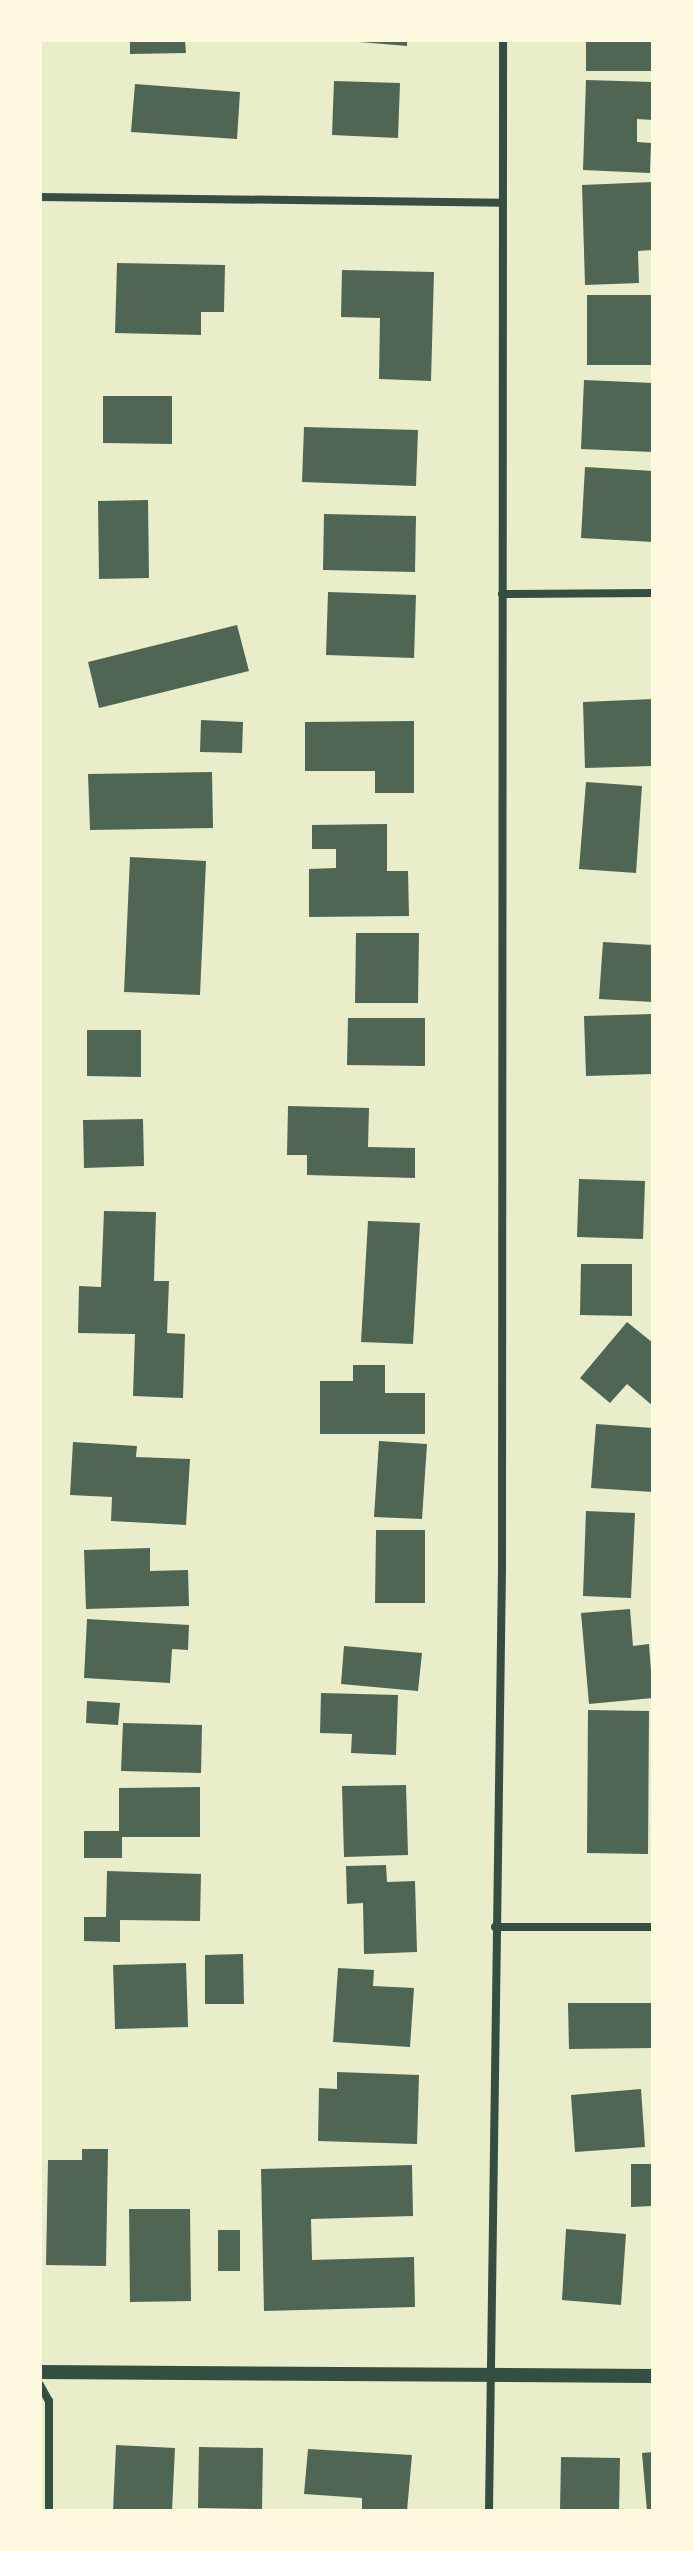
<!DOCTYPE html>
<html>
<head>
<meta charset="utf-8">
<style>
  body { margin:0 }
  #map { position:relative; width:693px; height:2551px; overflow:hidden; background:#e9edc9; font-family:Barlow,sans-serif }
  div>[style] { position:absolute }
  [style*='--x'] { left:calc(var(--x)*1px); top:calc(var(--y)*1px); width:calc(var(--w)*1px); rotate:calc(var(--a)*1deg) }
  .building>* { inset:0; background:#4f6655 }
  .minor>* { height:8px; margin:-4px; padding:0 4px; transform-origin:4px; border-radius:4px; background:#344e41 }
  .tertiary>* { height:14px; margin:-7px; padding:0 7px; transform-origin:7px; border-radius:7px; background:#344e41 }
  span { translate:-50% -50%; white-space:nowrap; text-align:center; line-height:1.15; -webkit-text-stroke:6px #fefae0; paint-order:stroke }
  .frame { position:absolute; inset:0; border:42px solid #fefae0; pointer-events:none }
</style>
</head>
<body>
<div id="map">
  <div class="building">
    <div style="clip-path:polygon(130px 40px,185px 40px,186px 53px,130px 54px)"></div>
    <div style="clip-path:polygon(336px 40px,407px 40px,407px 46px)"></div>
    <div style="clip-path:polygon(586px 40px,653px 40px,653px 71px,586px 71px)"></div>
    <div style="clip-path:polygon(586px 80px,653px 82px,653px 120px,637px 119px,637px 142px,651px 143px,650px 173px,583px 170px)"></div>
    <div style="clip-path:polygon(334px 81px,400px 83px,398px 138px,332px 135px)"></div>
    <div style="clip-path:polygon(135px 84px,240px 92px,237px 139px,131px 132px)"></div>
    <div style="clip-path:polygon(653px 182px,653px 250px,638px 251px,639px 283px,585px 285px,582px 185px)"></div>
    <div style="clip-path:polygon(117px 263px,225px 265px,224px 312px,201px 312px,201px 335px,115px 333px)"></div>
    <div style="clip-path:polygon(342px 270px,434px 272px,431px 381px,379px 379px,380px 318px,341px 317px)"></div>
    <div style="clip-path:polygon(587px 295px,653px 295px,653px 365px,587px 365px)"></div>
    <div style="clip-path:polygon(584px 380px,653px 383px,653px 452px,581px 449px)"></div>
    <div style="clip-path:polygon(103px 396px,172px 396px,172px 444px,103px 443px)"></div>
    <div style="clip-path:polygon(304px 427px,418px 430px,416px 486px,302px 482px)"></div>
    <div style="clip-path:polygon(585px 467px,653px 471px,653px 542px,581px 538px)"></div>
    <div style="clip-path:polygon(148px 500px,149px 578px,99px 579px,98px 501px)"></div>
    <div style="clip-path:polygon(324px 514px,416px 516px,415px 572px,323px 570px)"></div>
    <div style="clip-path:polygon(328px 592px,416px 595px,414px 658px,326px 655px)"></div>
    <div style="clip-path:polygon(237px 625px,249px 671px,99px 708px,88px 662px)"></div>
    <div style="clip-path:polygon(653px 699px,653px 766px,585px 768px,583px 702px)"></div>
    <div style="clip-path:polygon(201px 720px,243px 722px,242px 753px,200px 752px)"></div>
    <div style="clip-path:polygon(414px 721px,414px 793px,375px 793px,375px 771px,305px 771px,305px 722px)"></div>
    <div style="clip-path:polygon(212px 772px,213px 828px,90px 830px,88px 774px)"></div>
    <div style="clip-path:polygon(586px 782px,642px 786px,636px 873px,579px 869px)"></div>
    <div style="clip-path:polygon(387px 824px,387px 871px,408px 871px,409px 916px,309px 917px,309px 869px,336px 868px,336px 849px,312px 849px,312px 825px)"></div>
    <div style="clip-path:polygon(130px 857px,206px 861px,200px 995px,124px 992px)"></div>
    <div style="clip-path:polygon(356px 933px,419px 933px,418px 1003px,355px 1003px)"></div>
    <div style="clip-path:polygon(603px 942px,653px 945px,653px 1002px,599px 999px)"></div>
    <div style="clip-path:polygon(653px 1014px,653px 1074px,586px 1076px,584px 1016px)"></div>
    <div style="clip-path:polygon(348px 1018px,425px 1018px,425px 1066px,347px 1065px)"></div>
    <div style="clip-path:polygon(87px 1030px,141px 1030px,141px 1077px,87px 1076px)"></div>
    <div style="clip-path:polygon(288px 1106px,369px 1108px,368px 1147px,415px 1148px,415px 1178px,307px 1175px,307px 1155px,287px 1155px)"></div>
    <div style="clip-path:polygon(143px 1119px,144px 1166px,84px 1168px,83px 1120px)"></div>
    <div style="clip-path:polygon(579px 1179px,645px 1181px,643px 1239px,577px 1237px)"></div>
    <div style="clip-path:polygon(104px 1211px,156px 1212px,154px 1281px,169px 1281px,167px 1333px,185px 1334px,183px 1398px,133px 1396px,135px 1334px,78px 1333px,79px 1286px,101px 1287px)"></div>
    <div style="clip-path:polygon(368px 1221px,420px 1223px,413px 1344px,361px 1342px)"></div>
    <div style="clip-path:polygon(581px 1264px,632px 1264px,632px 1316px,580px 1315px)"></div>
    <div style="clip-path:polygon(627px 1322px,653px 1343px,653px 1406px,627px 1384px,610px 1403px,580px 1378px)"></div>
    <div style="clip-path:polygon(353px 1365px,385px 1365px,385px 1393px,425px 1393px,425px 1434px,320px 1434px,320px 1381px,353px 1381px)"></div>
    <div style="clip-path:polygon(596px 1424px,653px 1428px,653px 1492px,591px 1488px)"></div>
    <div style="clip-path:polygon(379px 1441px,427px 1444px,422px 1519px,374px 1517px)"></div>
    <div style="clip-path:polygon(73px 1442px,137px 1446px,136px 1457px,190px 1459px,186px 1525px,111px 1521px,112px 1497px,70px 1495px)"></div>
    <div style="clip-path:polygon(586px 1511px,635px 1513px,631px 1598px,583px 1596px)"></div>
    <div style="clip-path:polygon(376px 1530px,425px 1530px,425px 1603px,375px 1603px)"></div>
    <div style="clip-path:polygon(150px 1548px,150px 1571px,188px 1570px,189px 1606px,86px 1609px,84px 1550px)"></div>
    <div style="clip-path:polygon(630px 1609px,633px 1646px,649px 1644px,653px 1698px,589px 1704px,581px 1613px)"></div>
    <div style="clip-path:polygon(87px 1619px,189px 1625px,188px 1650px,172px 1649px,170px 1683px,84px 1678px)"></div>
    <div style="clip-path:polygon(344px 1646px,422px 1653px,418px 1691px,341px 1684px)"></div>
    <div style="clip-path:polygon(321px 1693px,398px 1695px,396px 1755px,351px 1753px,352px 1734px,320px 1733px)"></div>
    <div style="clip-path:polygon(87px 1701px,120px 1703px,118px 1725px,86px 1723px)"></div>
    <div style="clip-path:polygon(588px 1710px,649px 1711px,648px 1854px,587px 1853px)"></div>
    <div style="clip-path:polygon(123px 1723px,202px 1725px,201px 1773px,121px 1771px)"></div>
    <div style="clip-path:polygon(406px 1785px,408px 1855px,344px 1857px,342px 1786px)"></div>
    <div style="clip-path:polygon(200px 1787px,200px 1837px,122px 1837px,122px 1858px,84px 1858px,84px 1831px,119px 1831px,119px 1788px)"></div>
    <div style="clip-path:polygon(386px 1865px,387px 1882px,415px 1881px,417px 1952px,364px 1954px,363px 1903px,347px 1904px,346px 1866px)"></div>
    <div style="clip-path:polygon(107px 1871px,201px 1874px,200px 1921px,120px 1920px,120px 1942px,84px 1941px,84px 1917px,106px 1917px)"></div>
    <div style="clip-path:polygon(243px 1954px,244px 2004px,205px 2004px,205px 1955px)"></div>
    <div style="clip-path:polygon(186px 1963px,188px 2027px,115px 2029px,113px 1965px)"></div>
    <div style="clip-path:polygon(338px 1968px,374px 1970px,373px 1986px,414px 1988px,410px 2047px,333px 2042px)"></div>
    <div style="clip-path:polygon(568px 2003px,653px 2003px,653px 2048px,569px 2049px)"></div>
    <div style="clip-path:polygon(337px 2072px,419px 2075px,417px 2144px,318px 2141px,319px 2088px,337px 2089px)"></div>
    <div style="clip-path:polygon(641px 2089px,645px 2147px,575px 2152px,571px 2095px)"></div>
    <div style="clip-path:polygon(82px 2149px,108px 2149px,106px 2266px,46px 2265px,48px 2160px,82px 2160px)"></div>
    <div style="clip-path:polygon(631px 2164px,653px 2164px,653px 2206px,631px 2207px)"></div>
    <div style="clip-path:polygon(412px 2165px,413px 2216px,311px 2219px,312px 2260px,414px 2257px,415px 2307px,264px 2311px,261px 2169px)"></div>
    <div style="clip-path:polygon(129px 2209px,190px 2209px,191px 2301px,130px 2302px)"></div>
    <div style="clip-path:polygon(566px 2229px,626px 2234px,621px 2305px,562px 2300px)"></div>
    <div style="clip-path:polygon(218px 2230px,240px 2230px,240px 2271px,218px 2271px)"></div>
    <div style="clip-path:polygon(116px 2445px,175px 2448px,172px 2511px,113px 2511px)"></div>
    <div style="clip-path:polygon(199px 2447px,263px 2448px,262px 2509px,198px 2508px)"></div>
    <div style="clip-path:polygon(308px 2449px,412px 2455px,407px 2511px,362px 2511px,362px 2498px,304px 2494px)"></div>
    <div style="clip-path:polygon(653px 2452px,653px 2511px,647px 2511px,642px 2453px)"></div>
    <div style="clip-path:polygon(561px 2457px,620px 2458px,619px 2511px,560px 2511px)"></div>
  </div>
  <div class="minor">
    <div style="--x:40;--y:197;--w:463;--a:0.7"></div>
    <div style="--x:502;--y:594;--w:151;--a:-0.4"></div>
    <div style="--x:495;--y:1927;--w:158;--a:0"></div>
    <div style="--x:40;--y:2385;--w:18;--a:61"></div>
    <div style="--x:49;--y:2401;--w:110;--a:90"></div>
    <div style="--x:489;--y:2511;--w:943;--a:-89.21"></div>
    <div style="--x:502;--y:1568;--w:1528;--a:-89.96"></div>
  </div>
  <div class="tertiary">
    <div style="--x:40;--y:2372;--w:613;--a:0.37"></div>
  </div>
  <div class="frame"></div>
</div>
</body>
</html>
